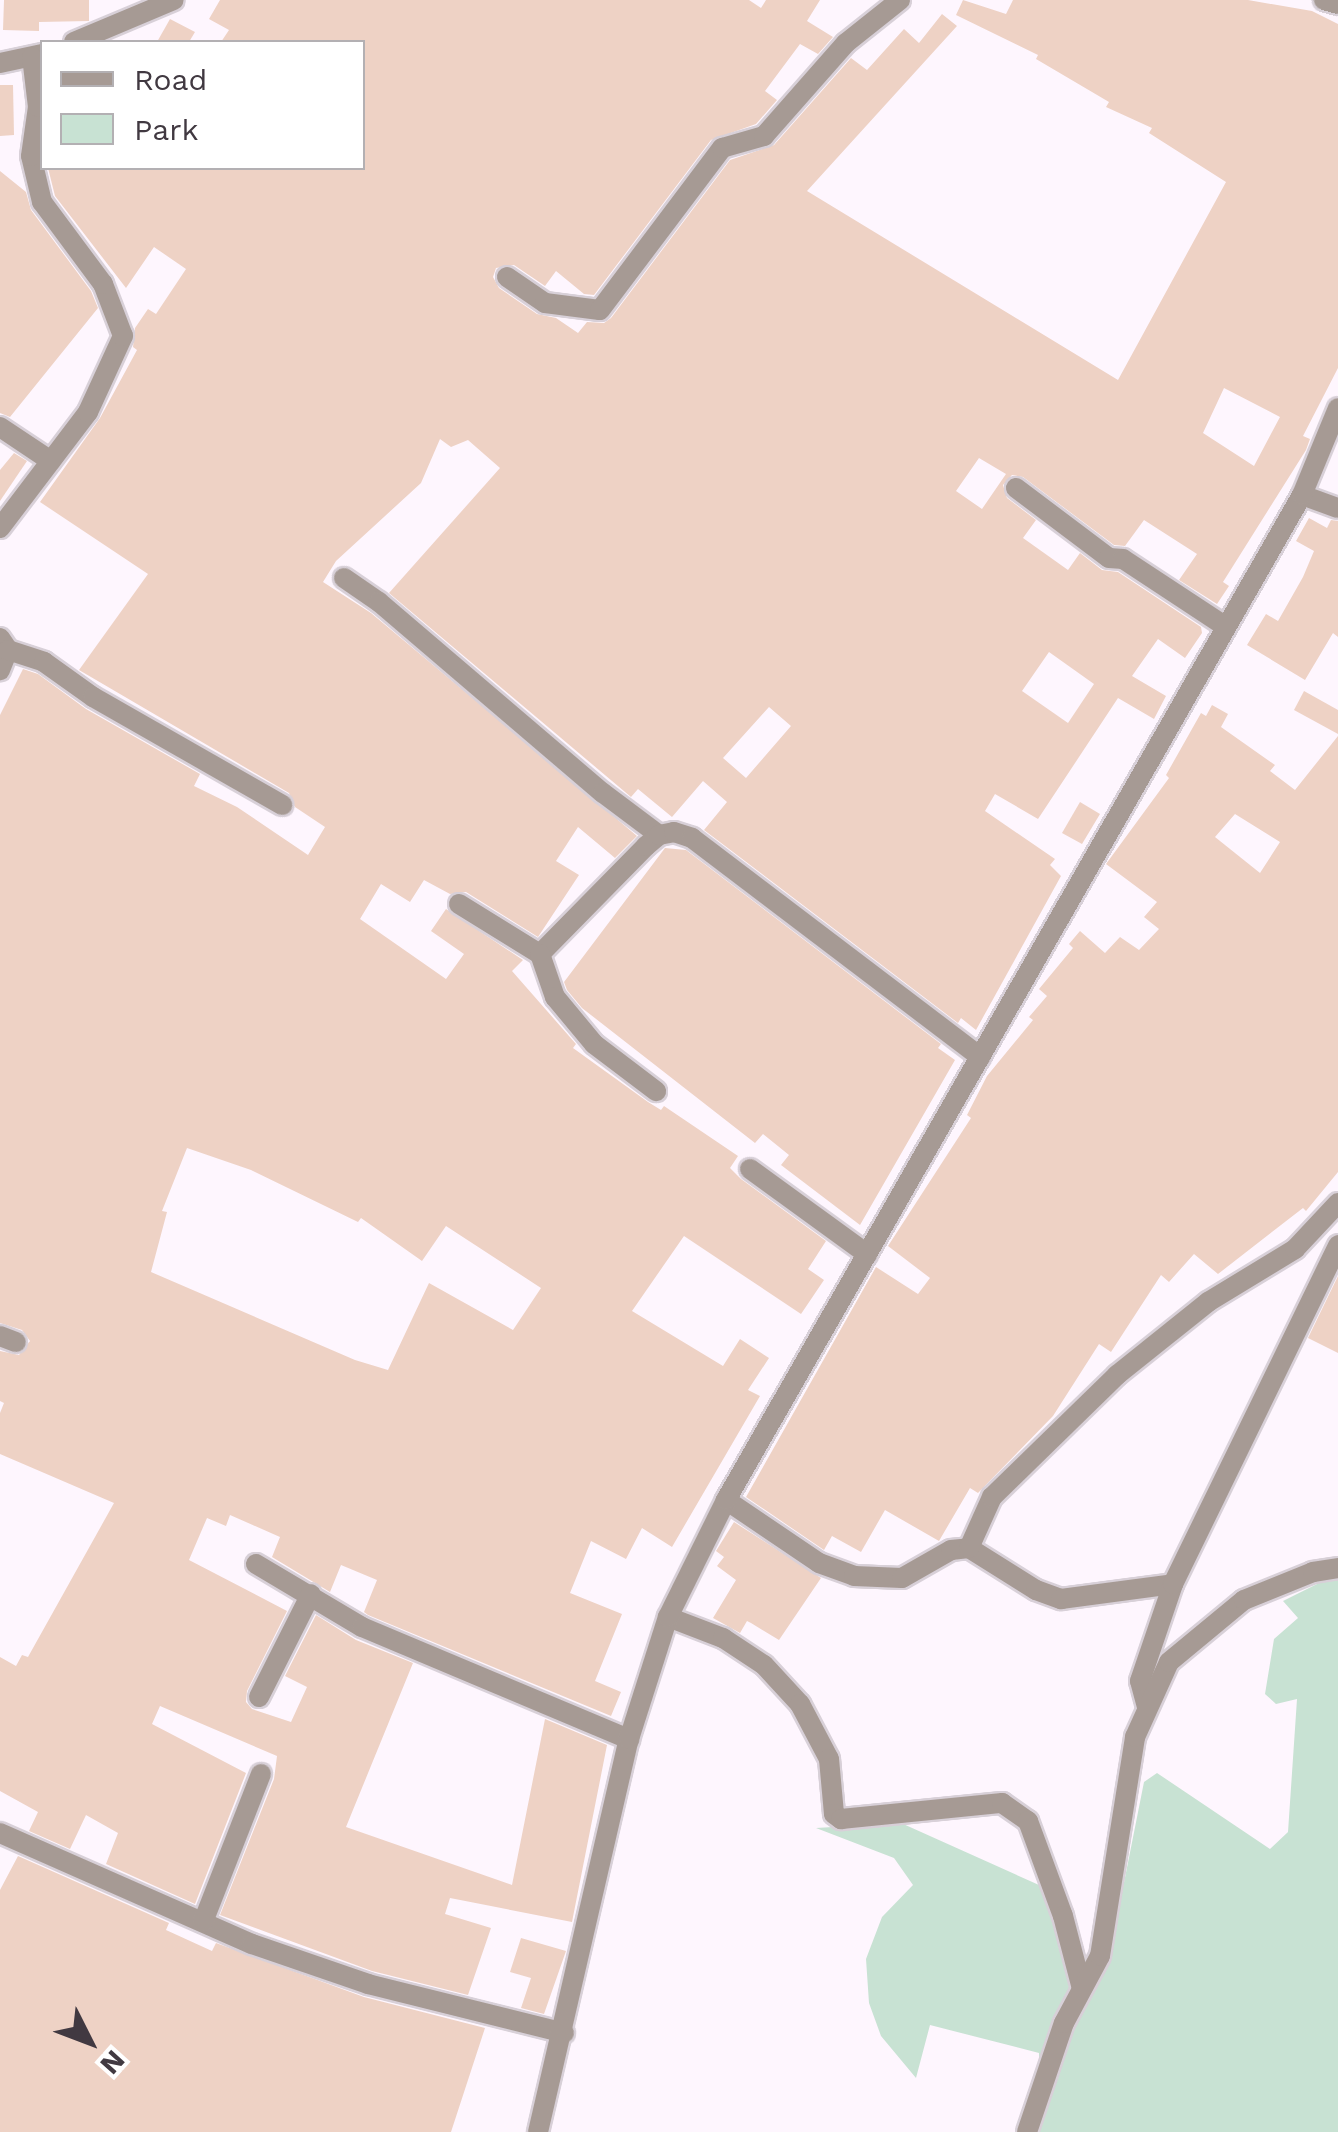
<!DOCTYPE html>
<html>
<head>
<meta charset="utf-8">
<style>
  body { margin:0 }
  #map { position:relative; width:1338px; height:2132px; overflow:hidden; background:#fef6fe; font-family:"Work Sans",sans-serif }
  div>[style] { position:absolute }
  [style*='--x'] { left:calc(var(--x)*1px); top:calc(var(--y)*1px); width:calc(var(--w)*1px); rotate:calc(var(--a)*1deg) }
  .green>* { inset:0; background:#c8e2d3 }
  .building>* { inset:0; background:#eed2c5 }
  .roads { filter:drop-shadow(2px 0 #d8d0d8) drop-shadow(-2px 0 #d8d0d8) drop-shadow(0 2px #d8d0d8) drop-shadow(0 -2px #d8d0d8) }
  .minor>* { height:20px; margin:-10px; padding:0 10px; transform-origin:10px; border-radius:10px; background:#a69a94 }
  span { translate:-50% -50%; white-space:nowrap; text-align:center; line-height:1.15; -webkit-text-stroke:8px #fff; paint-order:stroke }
  .legend { position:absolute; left:40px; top:40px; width:325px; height:130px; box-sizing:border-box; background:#fff; border:2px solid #b3b0b3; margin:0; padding:12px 18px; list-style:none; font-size:30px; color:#413941 }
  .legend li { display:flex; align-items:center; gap:20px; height:50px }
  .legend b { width:50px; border:2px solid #b3b0b3 }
  .north { position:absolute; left:40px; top:1992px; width:100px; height:100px; -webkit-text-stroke:8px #fff; paint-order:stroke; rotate:132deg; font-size:28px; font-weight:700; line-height:40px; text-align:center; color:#413941 }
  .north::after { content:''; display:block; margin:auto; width:35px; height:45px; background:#413941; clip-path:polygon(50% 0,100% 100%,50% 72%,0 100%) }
</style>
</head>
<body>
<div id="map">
  <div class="green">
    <div style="clip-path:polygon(1338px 1579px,1338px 2132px,1039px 2132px,1039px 2053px,930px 2025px,916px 2078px,881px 2036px,869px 2003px,866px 1959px,882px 1917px,913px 1885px,894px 1858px,816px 1828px,901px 1823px,1039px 1885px,1059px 1917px,1073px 1981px,1107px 1968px,1144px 1782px,1157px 1773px,1270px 1849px,1288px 1832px,1297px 1699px,1276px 1704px,1265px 1694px,1274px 1639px,1298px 1618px,1283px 1601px,1323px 1581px)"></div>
  </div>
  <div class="building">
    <div style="clip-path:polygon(4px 0,89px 0,89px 21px,39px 22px,39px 31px,3px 30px)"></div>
    <div style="clip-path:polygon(evenodd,220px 0,749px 0,761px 8px,766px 0,820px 0,807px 21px,833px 37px,818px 54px,800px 44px,765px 91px,777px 100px,756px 124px,711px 140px,594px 295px,584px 294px,556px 271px,545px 286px,514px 265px,496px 268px,493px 277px,499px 288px,537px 314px,556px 318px,578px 333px,587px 322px,604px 323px,611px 318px,730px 160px,774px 145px,851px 58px,867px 70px,904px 29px,919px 43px,942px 14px,957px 26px,807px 191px,1118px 380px,1226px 182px,1149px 133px,1152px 128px,1106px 107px,1109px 102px,1036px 59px,1038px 55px,956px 15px,963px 0,1006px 14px,1013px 0,1248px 0,1312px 11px,1338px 24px,1338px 368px,1303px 436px,1310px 439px,1306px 450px,1223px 582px,1229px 586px,1217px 604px,1179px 580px,1197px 554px,1144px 520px,1125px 546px,1114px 545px,1023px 477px,1012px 475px,1003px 485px,1007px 498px,1036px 520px,1023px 538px,1068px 570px,1080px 553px,1102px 570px,1118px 572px,1201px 627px,1202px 633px,1185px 658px,1158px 639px,1132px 676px,1166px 696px,1154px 719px,1118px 698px,1038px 819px,995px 794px,985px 811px,1055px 859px,1050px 865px,1061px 876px,976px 1030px,961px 1018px,958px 1023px,704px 830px,727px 802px,703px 781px,672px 817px,638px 789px,631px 797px,389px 593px,500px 468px,468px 440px,451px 447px,440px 439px,421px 483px,336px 561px,323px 582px,371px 613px,637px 836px,615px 858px,578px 827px,556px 861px,579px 875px,538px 937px,466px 892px,450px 894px,424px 880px,410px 902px,381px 884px,360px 919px,446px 979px,464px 954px,431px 931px,446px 909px,523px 960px,512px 971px,576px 1044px,573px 1048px,648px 1102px,661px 1110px,664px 1106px,738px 1156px,730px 1168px,741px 1179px,826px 1241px,808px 1269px,824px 1280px,801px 1314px,684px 1236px,632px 1311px,723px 1366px,740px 1339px,769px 1358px,748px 1390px,760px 1396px,672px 1547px,642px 1528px,626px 1559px,591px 1541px,570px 1593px,622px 1614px,595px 1681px,621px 1692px,611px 1716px,368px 1615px,364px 1612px,377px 1580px,341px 1565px,330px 1592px,272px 1557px,280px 1537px,230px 1515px,226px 1526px,207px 1518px,189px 1560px,287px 1611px,247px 1691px,246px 1702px,252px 1709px,291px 1722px,307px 1687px,285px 1676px,316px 1615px,356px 1640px,413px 1663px,346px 1827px,512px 1885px,545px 1719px,607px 1745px,572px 1922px,450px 1898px,445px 1914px,491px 1928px,468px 1995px,372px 1971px,220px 1915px,274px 1779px,277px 1756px,160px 1706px,152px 1724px,246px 1773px,195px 1904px,106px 1864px,118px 1833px,86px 1815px,70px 1849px,29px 1831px,38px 1812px,0 1791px,0 1657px,16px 1666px,22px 1655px,28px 1657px,114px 1503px,0 1454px,0 1413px,4px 1403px,0 1401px,0 1351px,19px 1355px,30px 1341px,22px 1330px,0 1323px,0 715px,23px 669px,38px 674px,86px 709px,200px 774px,194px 786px,237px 807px,308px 855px,325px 827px,295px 807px,289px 793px,79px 670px,148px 574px,40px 502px,100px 418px,137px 350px,133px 347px,135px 328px,148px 309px,156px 314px,186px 269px,154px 247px,126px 288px,55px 196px,48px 168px,362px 168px,362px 42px,221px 42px,229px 30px,209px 19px,220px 0,1224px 388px,1280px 417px,1254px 466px,1203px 433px,1224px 388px,220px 0,979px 458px,1006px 474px,982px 509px,956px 491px,979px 458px,220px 0,1049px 652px,1094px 684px,1068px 723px,1022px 691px,1049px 652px,220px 0,769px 707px,791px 726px,746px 778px,723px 758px,769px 707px,220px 0,187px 1148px,251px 1170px,358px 1222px,361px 1218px,422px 1261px,446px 1226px,541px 1288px,513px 1330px,429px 1283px,388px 1370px,355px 1360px,151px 1272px,167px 1212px,162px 1211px,187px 1148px)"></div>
    <div style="clip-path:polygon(170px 19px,195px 32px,189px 42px,157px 42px)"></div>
    <div style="clip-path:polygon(0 85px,13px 85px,14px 135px,0 136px)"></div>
    <div style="clip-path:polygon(0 171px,26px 192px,31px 210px,91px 291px,98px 308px,10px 417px,0 413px)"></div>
    <div style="clip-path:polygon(14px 453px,27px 461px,0 501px,0 470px)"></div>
    <div style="clip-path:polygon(1309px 518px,1327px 528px,1331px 520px,1338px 521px,1338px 637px,1333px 633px,1305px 680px,1247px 645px,1266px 614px,1278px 621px,1303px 577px,1314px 551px,1296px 541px)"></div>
    <div style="clip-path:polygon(1304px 691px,1338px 710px,1338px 734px,1294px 710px)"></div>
    <div style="clip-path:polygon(evenodd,1212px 705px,1228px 714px,1221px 727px,1275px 765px,1270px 771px,1295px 790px,1338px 736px,1338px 1172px,1306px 1211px,1303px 1208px,1218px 1274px,1194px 1254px,1169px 1282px,1161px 1275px,1111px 1352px,1099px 1344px,1053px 1416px,978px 1493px,970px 1488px,939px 1541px,885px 1510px,861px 1552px,832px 1536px,824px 1550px,746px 1497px,876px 1267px,918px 1294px,930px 1278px,888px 1246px,971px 1118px,967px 1115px,987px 1076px,1033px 1020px,1029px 1017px,1047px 996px,1039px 989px,1073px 948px,1069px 944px,1080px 931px,1105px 953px,1120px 937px,1139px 950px,1159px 929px,1144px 917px,1157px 902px,1106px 864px,1169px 778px,1166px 775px,1201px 713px,1206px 716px,1212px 705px,1235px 814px,1280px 842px,1260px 873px,1215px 837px,1235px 814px)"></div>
    <div style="clip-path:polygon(1080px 802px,1100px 814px,1082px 844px,1062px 833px)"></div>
    <div style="clip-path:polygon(665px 848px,686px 850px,941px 1044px,938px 1048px,955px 1060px,860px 1225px,781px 1165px,789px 1155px,763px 1134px,755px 1143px,582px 1008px,567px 990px,564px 982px)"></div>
    <div style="clip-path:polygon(1338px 1276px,1338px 1353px,1308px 1338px)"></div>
    <div style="clip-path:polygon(734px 1522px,821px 1578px,779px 1640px,751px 1623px,747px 1621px,740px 1633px,713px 1618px,736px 1580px,717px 1566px,724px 1557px,716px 1551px)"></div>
    <div style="clip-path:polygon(18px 1856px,169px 1923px,166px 1930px,212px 1951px,216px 1943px,364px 1997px,485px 2028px,451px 2132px,0 2132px,0 1890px)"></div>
    <div style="clip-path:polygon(521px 1938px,566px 1951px,544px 2014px,521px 2008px,531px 1978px,510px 1972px)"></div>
  </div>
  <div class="roads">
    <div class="minor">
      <div style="--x:1324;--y:0;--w:15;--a:16"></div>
      <div style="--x:74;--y:42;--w:108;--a:-22.8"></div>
      <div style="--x:0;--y:63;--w:43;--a:-12.1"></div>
      <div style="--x:507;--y:277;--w:46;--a:34.4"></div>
      <div style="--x:545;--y:303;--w:55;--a:7.3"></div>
      <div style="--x:600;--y:310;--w:203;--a:-53"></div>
      <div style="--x:722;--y:148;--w:44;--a:-15.9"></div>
      <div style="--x:764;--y:136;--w:124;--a:-48.6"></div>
      <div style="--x:846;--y:43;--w:69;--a:-38.5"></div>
      <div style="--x:0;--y:427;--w:61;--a:33.7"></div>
      <div style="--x:1016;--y:488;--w:116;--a:37"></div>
      <div style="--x:1109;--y:558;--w:14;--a:4"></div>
      <div style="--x:1123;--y:559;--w:123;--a:33.4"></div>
      <div style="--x:1302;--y:495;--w:38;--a:20"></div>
      <div style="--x:0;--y:528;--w:146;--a:-52.8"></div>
      <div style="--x:88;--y:412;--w:84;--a:-65.3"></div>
      <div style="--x:123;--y:336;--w:56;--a:-111"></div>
      <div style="--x:103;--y:284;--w:102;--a:-126.6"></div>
      <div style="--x:42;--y:202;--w:47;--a:-103.4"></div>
      <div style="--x:31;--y:156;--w:49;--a:-81.9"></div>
      <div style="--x:38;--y:107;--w:50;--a:-96.8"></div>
      <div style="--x:344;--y:578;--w:42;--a:34.4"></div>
      <div style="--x:379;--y:602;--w:294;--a:40.5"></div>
      <div style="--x:603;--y:793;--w:70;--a:36.9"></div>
      <div style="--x:0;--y:638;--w:14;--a:56"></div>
      <div style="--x:8;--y:650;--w:22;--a:112"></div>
      <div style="--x:8;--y:650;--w:38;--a:18"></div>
      <div style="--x:44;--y:662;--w:60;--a:35.5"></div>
      <div style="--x:93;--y:697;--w:218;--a:29.7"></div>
      <div style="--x:459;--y:904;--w:95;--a:31.7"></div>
      <div style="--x:540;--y:954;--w:151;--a:-45.5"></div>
      <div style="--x:646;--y:846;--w:17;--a:-40"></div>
      <div style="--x:659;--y:835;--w:15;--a:-11"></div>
      <div style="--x:674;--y:832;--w:19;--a:18"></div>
      <div style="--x:692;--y:838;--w:362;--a:37.2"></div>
      <div style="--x:540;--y:954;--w:46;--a:70.8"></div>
      <div style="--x:555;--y:997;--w:61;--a:50.3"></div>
      <div style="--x:594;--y:1044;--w:78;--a:37.2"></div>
      <div style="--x:750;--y:1169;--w:145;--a:36"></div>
      <div style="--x:0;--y:1336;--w:17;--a:21"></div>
      <div style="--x:726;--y:1500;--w:112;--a:34.1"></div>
      <div style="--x:819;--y:1563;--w:37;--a:20"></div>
      <div style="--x:854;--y:1576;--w:48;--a:2.4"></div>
      <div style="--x:902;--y:1578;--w:56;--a:-29.7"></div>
      <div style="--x:951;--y:1550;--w:18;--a:-6"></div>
      <div style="--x:969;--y:1548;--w:79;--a:32.1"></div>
      <div style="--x:1036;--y:1590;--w:27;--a:20"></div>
      <div style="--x:1061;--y:1599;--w:113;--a:-7.6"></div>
      <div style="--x:969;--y:1548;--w:56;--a:-65.7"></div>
      <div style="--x:992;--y:1497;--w:175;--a:-44.3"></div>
      <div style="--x:1117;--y:1375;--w:117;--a:-38.7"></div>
      <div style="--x:1208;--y:1302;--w:102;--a:-31.3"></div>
      <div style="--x:1295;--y:1249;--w:63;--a:-46.9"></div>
      <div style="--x:256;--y:1564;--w:123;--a:30.7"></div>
      <div style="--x:362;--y:1627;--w:290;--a:22.8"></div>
      <div style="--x:668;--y:1617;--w:59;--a:20.9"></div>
      <div style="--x:723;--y:1638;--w:49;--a:33.4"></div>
      <div style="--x:764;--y:1665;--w:53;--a:47.3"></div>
      <div style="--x:800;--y:1704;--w:62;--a:62.2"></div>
      <div style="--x:829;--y:1759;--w:55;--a:84.8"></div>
      <div style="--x:834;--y:1814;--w:9;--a:36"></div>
      <div style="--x:841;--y:1819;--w:162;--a:-5.7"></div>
      <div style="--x:1002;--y:1803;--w:32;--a:35"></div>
      <div style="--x:1028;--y:1821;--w:101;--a:69.8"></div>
      <div style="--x:1063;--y:1916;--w:75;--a:75.4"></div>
      <div style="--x:259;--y:1697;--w:115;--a:-63.2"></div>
      <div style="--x:1147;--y:1707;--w:27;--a:-105"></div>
      <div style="--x:1140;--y:1681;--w:102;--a:-71.2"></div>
      <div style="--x:1173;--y:1584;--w:377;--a:-64"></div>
      <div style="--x:0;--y:1833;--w:275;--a:23.8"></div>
      <div style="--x:252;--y:1944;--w:123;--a:19"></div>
      <div style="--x:368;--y:1984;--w:202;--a:14"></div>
      <div style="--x:203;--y:1922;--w:159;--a:-68.6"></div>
      <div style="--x:538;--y:2132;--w:403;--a:-77"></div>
      <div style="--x:629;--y:1739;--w:128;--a:-72.3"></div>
      <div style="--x:668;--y:1617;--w:131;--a:-63.6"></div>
      <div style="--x:726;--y:1500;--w:1158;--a:-60.18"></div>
      <div style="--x:1302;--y:495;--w:94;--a:-67.5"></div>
      <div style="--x:1027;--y:2132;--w:115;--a:-71.3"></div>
      <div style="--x:1064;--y:2023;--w:76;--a:-61.8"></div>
      <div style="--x:1100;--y:1956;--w:222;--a:-80.9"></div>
      <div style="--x:1135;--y:1737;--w:82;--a:-65.6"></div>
      <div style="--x:1169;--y:1662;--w:97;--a:-39.6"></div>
      <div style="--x:1244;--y:1600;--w:74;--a:-22.1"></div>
      <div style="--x:1313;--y:1572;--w:25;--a:-9"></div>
    </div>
  </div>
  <ul class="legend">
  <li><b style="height:12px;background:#a69a94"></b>Road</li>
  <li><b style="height:28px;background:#c8e2d3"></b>Park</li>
  </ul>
  <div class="north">N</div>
</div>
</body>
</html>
